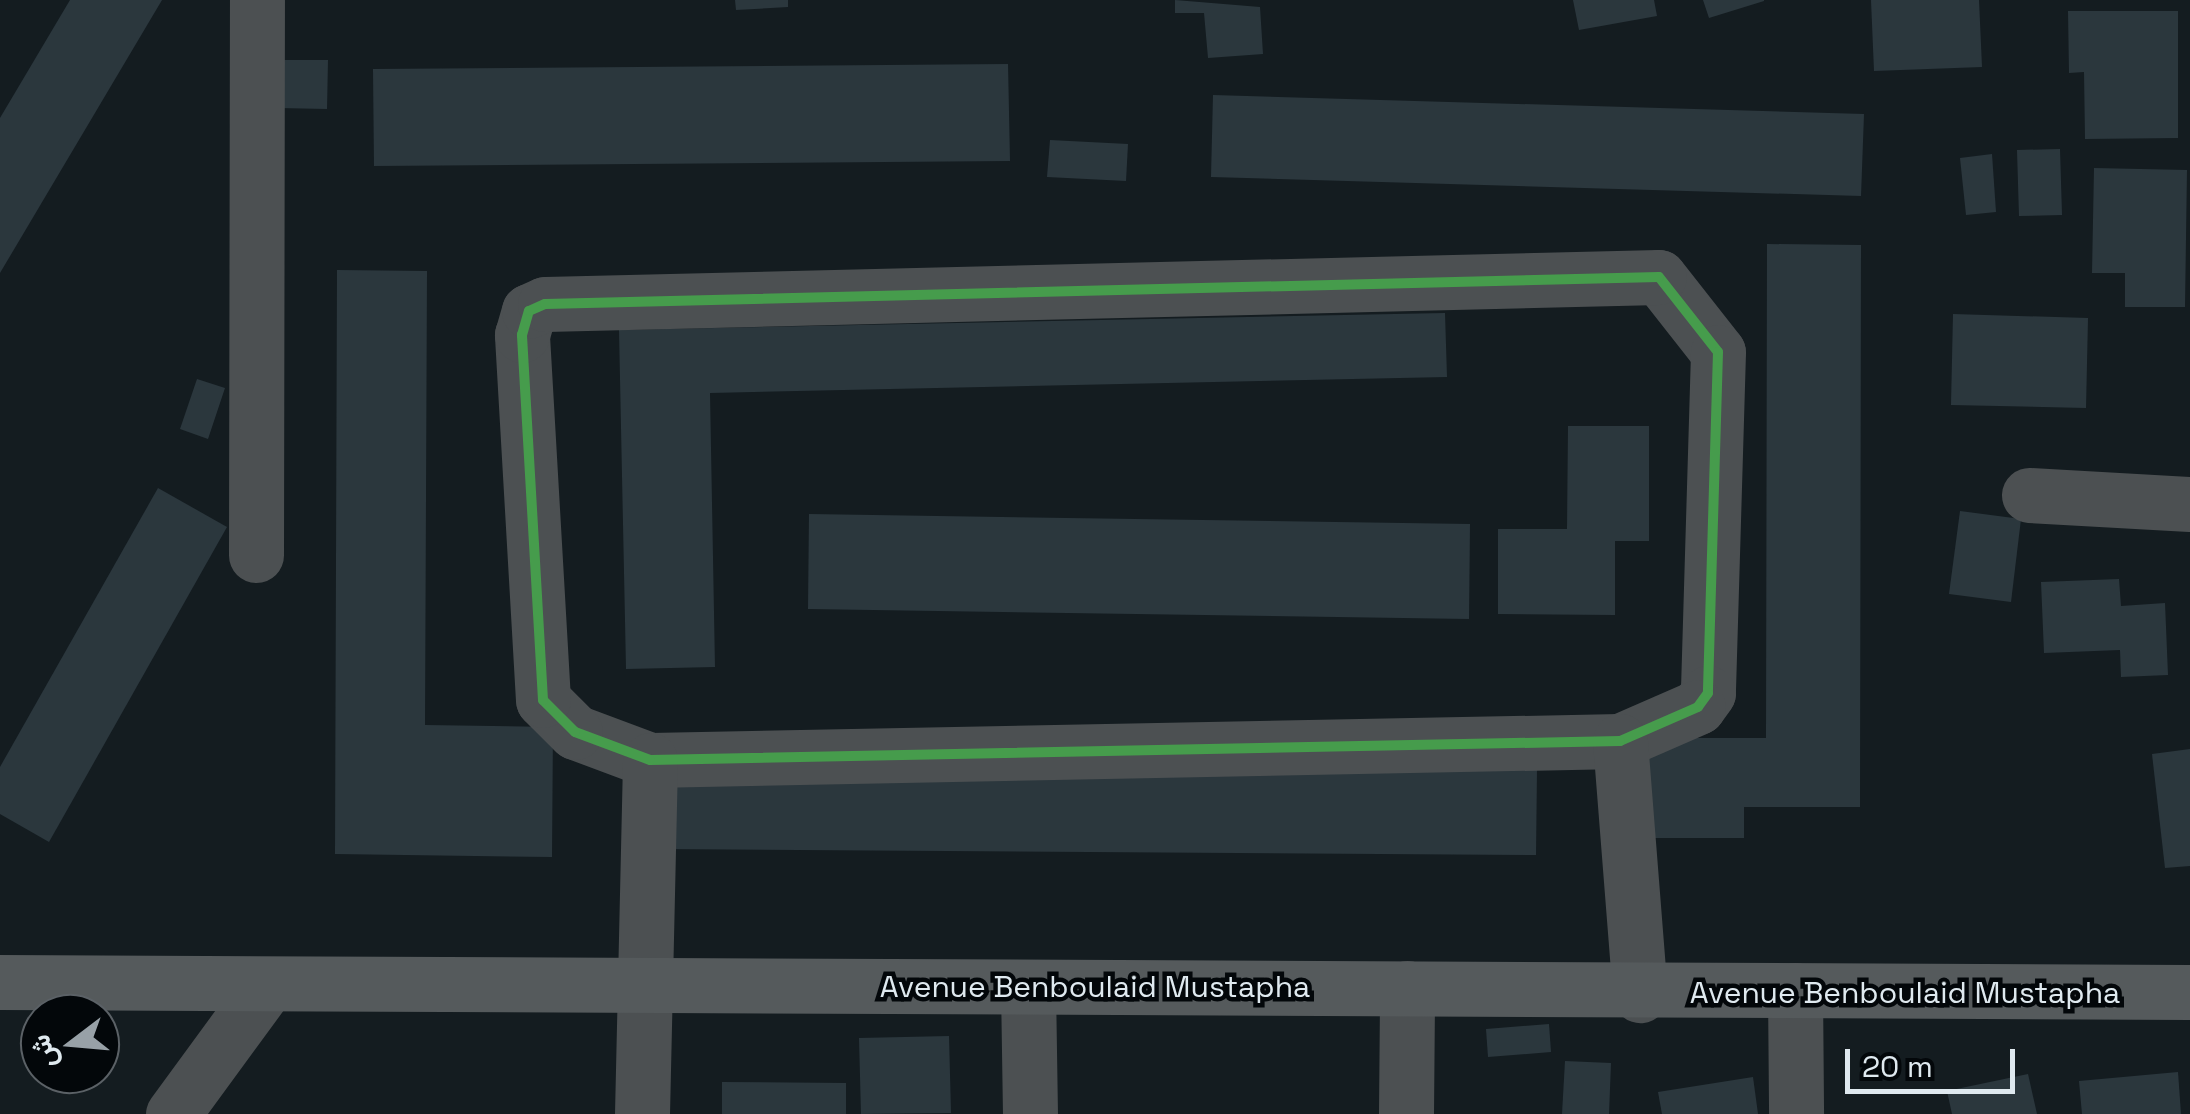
<!DOCTYPE html>
<html>
<head>
<meta charset="utf-8">
<style>
  body { margin:0 }
  #map { position:relative; width:2190px; height:1114px; overflow:hidden; background:#141c20; font-family:"Space Grotesk",Vazirmatn,sans-serif }
  div>[style] { position:absolute }
  [style*='--x'] { left:calc(var(--x)*1px); top:calc(var(--y)*1px); width:calc(var(--w)*1px); rotate:calc(var(--a)*1deg) }
  .building>* { inset:0; background:#2b373d }
  .minor>* { height:55px; margin:-27.5px; padding:0 27.5px; transform-origin:27.5px; border-radius:27.5px; background:#4c5052 }
  .major>* { height:55px; margin:-27.5px; padding:0 27.5px; transform-origin:27.5px; border-radius:27.5px; background:#555a5c }
  .cycleway>* { height:10px; margin:-5px; padding:0 5px; transform-origin:5px; border-radius:5px; background:#469c4c }
  span { translate:-50% -50%; white-space:nowrap; text-align:center; line-height:1.15; -webkit-text-stroke:9px #03070a; paint-order:stroke }
  .street-label { font-size:30px; color:#dfe9ef }
  .north { position:absolute; left:20px; top:994px; width:100px; height:100px; box-sizing:border-box; background:#03070a; border:2px solid #5b6166; border-radius:50%; rotate:254deg; font-size:28px; font-weight:700; line-height:40px; text-align:center; color:#dfe9ef }
  .north::after { content:''; display:block; margin:auto; width:35px; height:45px; background:#98a1a7; clip-path:polygon(50% 0,100% 100%,50% 72%,0 100%) }
  .scale { position:absolute; left:1845px; top:1049px; width:170px; height:45px; box-sizing:border-box; border:5px solid #dfe9ef; border-top:0; padding-left:12px; font-size:30px; line-height:35px; white-space:nowrap; color:#dfe9ef; -webkit-text-stroke:8px #03070a; paint-order:stroke }
</style>
</head>
<body>
<div id="map">
  <div class="building">
    <div style="clip-path:polygon(70px 0,162px 0,0 273px,0 118px)"></div>
    <div style="clip-path:polygon(735px 0,788px 0,788px 7px,736px 10px)"></div>
    <div style="clip-path:polygon(1175px 0,1260px 7px,1263px 54px,1208px 58px,1204px 13px,1175px 13px)"></div>
    <div style="clip-path:polygon(1573px 0,1654px 0,1657px 16px,1579px 30px)"></div>
    <div style="clip-path:polygon(1703px 0,1764px 0,1764px 1px,1709px 18px)"></div>
    <div style="clip-path:polygon(1871px 0,1979px 0,1982px 67px,1874px 71px)"></div>
    <div style="clip-path:polygon(2068px 11px,2178px 11px,2178px 138px,2085px 139px,2084px 72px,2069px 73px)"></div>
    <div style="clip-path:polygon(278px 60px,328px 60px,327px 109px,278px 108px)"></div>
    <div style="clip-path:polygon(1008px 64px,1010px 161px,374px 166px,373px 69px)"></div>
    <div style="clip-path:polygon(1213px 95px,1864px 114px,1861px 196px,1211px 177px)"></div>
    <div style="clip-path:polygon(1050px 140px,1128px 144px,1126px 181px,1047px 177px)"></div>
    <div style="clip-path:polygon(2060px 149px,2062px 215px,2019px 216px,2017px 150px)"></div>
    <div style="clip-path:polygon(1992px 154px,1996px 212px,1966px 215px,1960px 158px)"></div>
    <div style="clip-path:polygon(2094px 168px,2187px 170px,2185px 307px,2125px 307px,2125px 273px,2092px 273px)"></div>
    <div style="clip-path:polygon(1767px 244px,1861px 245px,1860px 807px,1744px 807px,1744px 838px,1643px 838px,1643px 738px,1766px 738px)"></div>
    <div style="clip-path:polygon(337px 270px,427px 271px,425px 725px,553px 727px,552px 857px,335px 854px)"></div>
    <div style="clip-path:polygon(1445px 313px,1447px 377px,710px 393px,715px 667px,626px 669px,619px 330px)"></div>
    <div style="clip-path:polygon(1953px 314px,2088px 318px,2086px 408px,1951px 405px)"></div>
    <div style="clip-path:polygon(197px 379px,225px 388px,208px 439px,180px 429px)"></div>
    <div style="clip-path:polygon(1568px 426px,1649px 426px,1649px 541px,1615px 541px,1615px 615px,1498px 614px,1498px 529px,1567px 529px)"></div>
    <div style="clip-path:polygon(158px 488px,227px 527px,49px 842px,0 814px,0 767px)"></div>
    <div style="clip-path:polygon(1960px 511px,2021px 519px,2011px 602px,1949px 594px)"></div>
    <div style="clip-path:polygon(809px 514px,1470px 524px,1469px 619px,808px 609px)"></div>
    <div style="clip-path:polygon(2119px 579px,2121px 606px,2165px 603px,2168px 675px,2121px 677px,2120px 650px,2044px 653px,2041px 582px)"></div>
    <div style="clip-path:polygon(2190px 749px,2190px 866px,2165px 868px,2152px 754px)"></div>
    <div style="clip-path:polygon(657px 763px,1537px 769px,1536px 855px,656px 849px)"></div>
    <div style="clip-path:polygon(1549px 1024px,1551px 1052px,1488px 1057px,1486px 1029px)"></div>
    <div style="clip-path:polygon(949px 1036px,951px 1113px,861px 1114px,859px 1038px)"></div>
    <div style="clip-path:polygon(1565px 1061px,1611px 1063px,1609px 1114px,1562px 1114px)"></div>
    <div style="clip-path:polygon(2178px 1072px,2181px 1114px,2082px 1114px,2079px 1081px)"></div>
    <div style="clip-path:polygon(2028px 1074px,2037px 1114px,1952px 1114px,1947px 1091px)"></div>
    <div style="clip-path:polygon(1753px 1077px,1758px 1114px,1662px 1114px,1658px 1092px)"></div>
    <div style="clip-path:polygon(722px 1082px,846px 1083px,846px 1114px,722px 1114px)"></div>
  </div>
  <div class="minor">
    <div style="--x:1659;--y:277;--w:95;--a:51.8"></div>
    <div style="--x:1718;--y:352;--w:341;--a:91.7"></div>
    <div style="--x:1708;--y:693;--w:17;--a:126"></div>
    <div style="--x:1698;--y:707;--w:85;--a:156.4"></div>
    <div style="--x:1620;--y:741;--w:970;--a:178.88"></div>
    <div style="--x:650;--y:760;--w:80;--a:-159.5"></div>
    <div style="--x:575;--y:732;--w:45;--a:-135"></div>
    <div style="--x:543;--y:700;--w:366;--a:-93.3"></div>
    <div style="--x:522;--y:335;--w:25;--a:-74"></div>
    <div style="--x:529;--y:311;--w:17;--a:-24"></div>
    <div style="--x:545;--y:304;--w:1114;--a:-1.39"></div>
    <div style="--x:2029;--y:495;--w:161;--a:3.2"></div>
    <div style="--x:256;--y:555;--w:555;--a:-89.9"></div>
    <div style="--x:1620;--y:741;--w:255;--a:85.5"></div>
    <div style="--x:1028;--y:987;--w:127;--a:89.1"></div>
    <div style="--x:1795;--y:990;--w:124;--a:89.5"></div>
    <div style="--x:173;--y:1114;--w:161;--a:-53.8"></div>
    <div style="--x:642;--y:1114;--w:354;--a:-88.7"></div>
    <div style="--x:1406;--y:1114;--w:126;--a:-89.5"></div>
  </div>
  <div class="major">
    <div style="--x:0;--y:982;--w:2190;--a:0.26"></div>
  </div>
  <div class="cycleway">
    <div style="--x:1659;--y:277;--w:95;--a:51.8"></div>
    <div style="--x:1718;--y:352;--w:341;--a:91.7"></div>
    <div style="--x:1708;--y:693;--w:17;--a:126"></div>
    <div style="--x:1698;--y:707;--w:85;--a:156.4"></div>
    <div style="--x:1620;--y:741;--w:970;--a:178.88"></div>
    <div style="--x:650;--y:760;--w:80;--a:-159.5"></div>
    <div style="--x:575;--y:732;--w:45;--a:-135"></div>
    <div style="--x:543;--y:700;--w:366;--a:-93.3"></div>
    <div style="--x:522;--y:335;--w:25;--a:-74"></div>
    <div style="--x:529;--y:311;--w:17;--a:-24"></div>
    <div style="--x:545;--y:304;--w:1114;--a:-1.39"></div>
  </div>
  <div class="street-label">
    <span style="left:1095px;top:987px">Avenue Benboulaid Mustapha</span>
    <span style="left:1905px;top:993px">Avenue Benboulaid Mustapha</span>
  </div>
  <div class="north">ش</div>
  <div class="scale">20 m</div>
</div>
</body>
</html>
